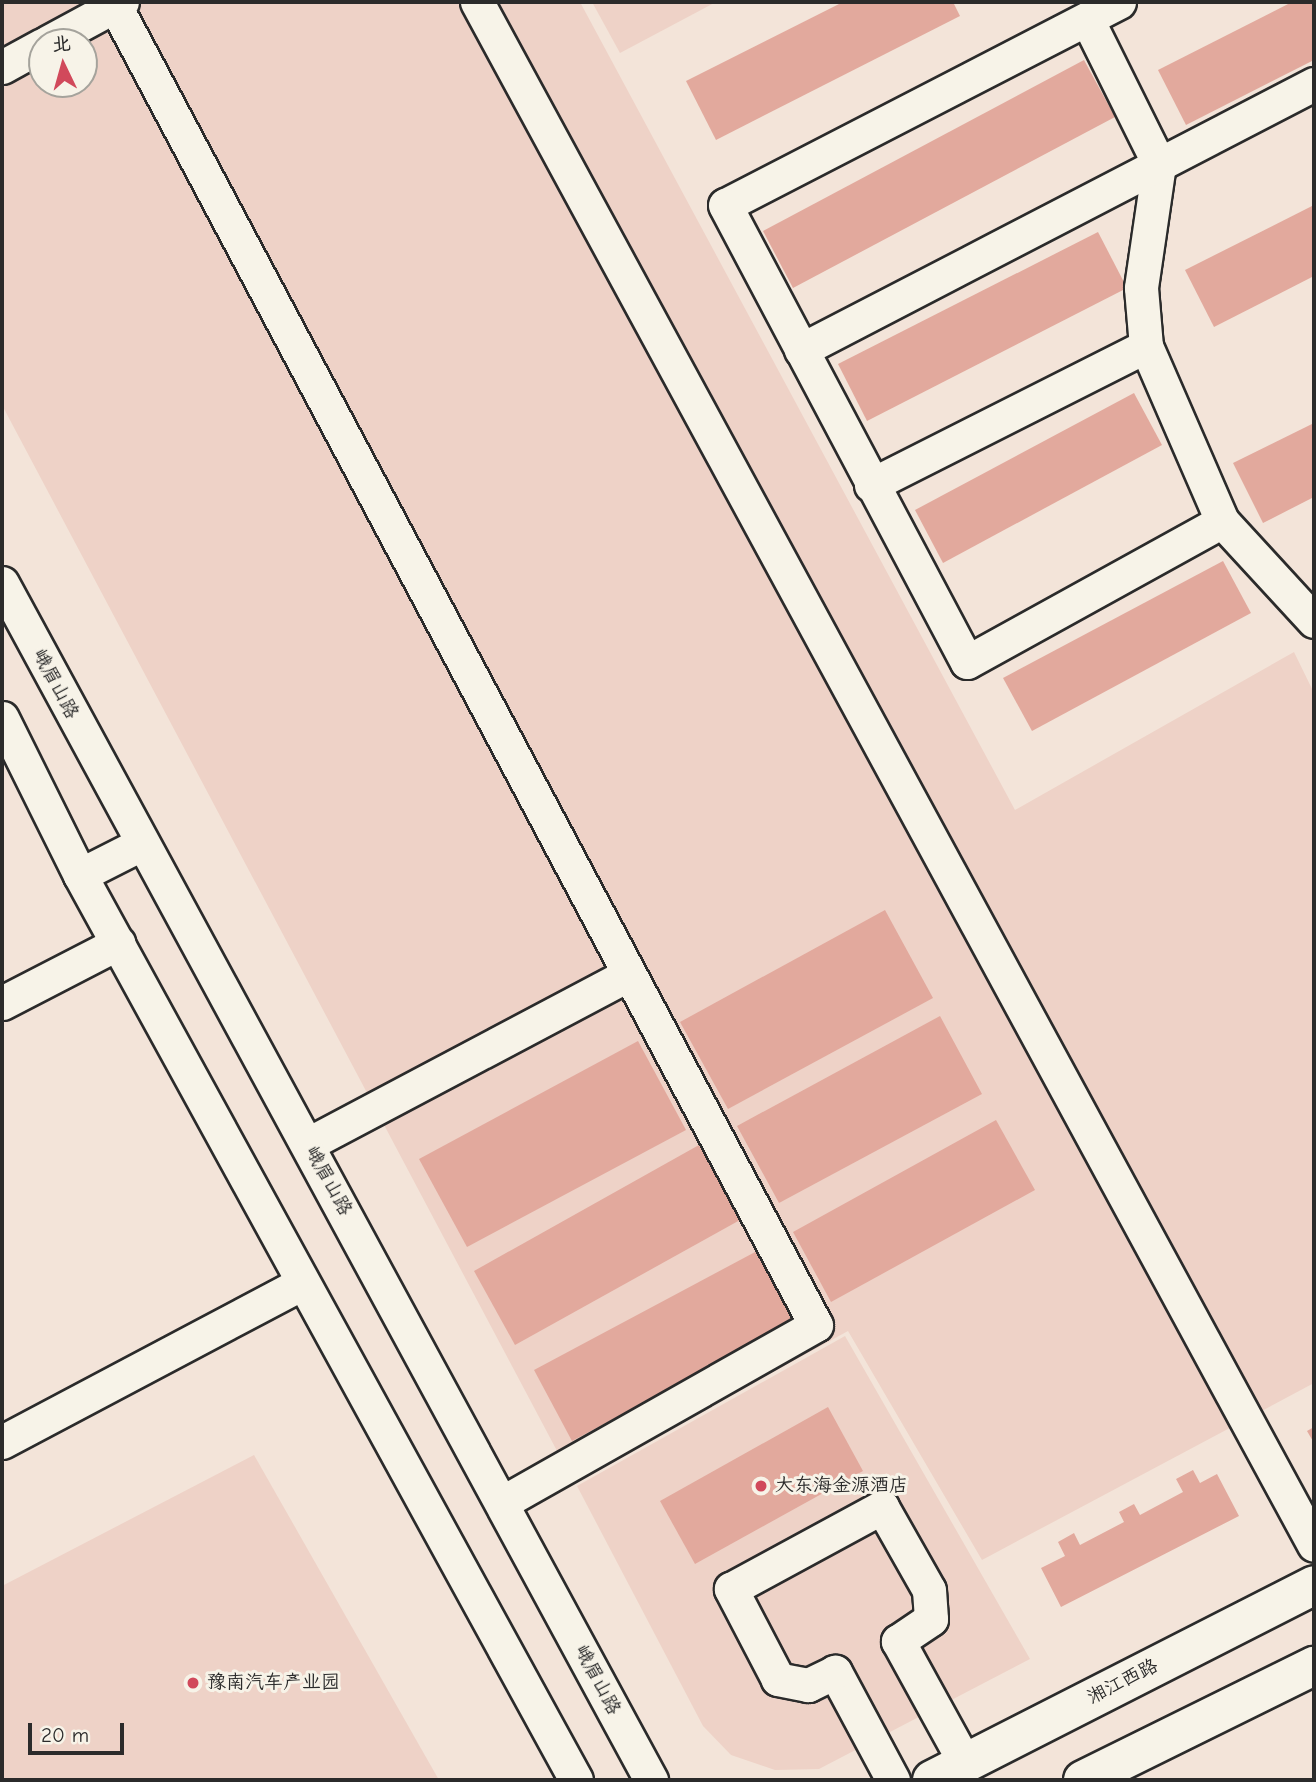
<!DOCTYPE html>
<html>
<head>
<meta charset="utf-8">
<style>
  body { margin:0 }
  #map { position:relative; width:1316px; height:1782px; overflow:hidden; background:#f3e4d9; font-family:"Comic Neue","LXGW WenKai TC",sans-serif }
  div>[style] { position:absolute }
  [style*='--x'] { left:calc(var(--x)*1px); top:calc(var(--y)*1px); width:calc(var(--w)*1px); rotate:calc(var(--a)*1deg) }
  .built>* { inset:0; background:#eed2c7 }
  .building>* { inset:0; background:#e2a99d }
  .roads { filter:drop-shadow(2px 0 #2b2b2b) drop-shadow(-2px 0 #2b2b2b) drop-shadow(0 2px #2b2b2b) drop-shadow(0 -2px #2b2b2b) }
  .minor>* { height:33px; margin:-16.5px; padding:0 16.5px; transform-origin:16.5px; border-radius:16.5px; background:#f7f3e8 }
  .major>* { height:38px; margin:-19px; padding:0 19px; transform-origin:19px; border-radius:19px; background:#f7f3e8 }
  .dots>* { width:19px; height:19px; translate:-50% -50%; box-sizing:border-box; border:4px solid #f7f3e8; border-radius:50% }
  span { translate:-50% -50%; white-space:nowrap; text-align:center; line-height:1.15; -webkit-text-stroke:6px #f7f3e8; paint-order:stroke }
  .street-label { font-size:19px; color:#2b2b2b }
  .poi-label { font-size:19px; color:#2b2b2b }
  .left { translate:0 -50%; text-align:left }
  .frame { position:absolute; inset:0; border:4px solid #2b2b2b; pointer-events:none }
  .north { position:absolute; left:28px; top:28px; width:70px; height:70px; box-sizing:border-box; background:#f7f3e8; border:2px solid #a5a39c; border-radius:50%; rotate:355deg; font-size:19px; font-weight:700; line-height:28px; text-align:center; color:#2b2b2b }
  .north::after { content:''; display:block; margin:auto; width:24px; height:32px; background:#d1495b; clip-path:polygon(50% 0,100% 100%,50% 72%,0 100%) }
  .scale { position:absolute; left:28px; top:1723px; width:96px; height:32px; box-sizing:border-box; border:4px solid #2b2b2b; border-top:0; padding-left:9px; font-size:21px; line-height:24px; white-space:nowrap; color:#2b2b2b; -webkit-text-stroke:5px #f7f3e8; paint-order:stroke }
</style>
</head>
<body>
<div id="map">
  <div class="built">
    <div style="clip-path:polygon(evenodd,2px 2px,580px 2px,1015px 810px,1294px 652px,1314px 693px,1314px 1383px,982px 1560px,848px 1331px,573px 1481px,2px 405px,2px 2px,42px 42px,84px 42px,84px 84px,42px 84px,42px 42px)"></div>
    <div style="clip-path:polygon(592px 2px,716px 2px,620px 53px)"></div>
    <div style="clip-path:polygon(845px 1336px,1030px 1659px,819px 1769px,775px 1770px,731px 1755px,703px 1726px,577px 1486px)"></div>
    <div style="clip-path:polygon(254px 1455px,439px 1780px,2px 1780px,2px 1586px)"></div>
  </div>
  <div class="building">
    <div style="clip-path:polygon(843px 2px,953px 2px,960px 16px,716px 140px,686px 81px)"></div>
    <div style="clip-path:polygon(1292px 2px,1314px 2px,1314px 60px,1186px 125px,1158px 70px)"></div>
    <div style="clip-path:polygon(1084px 60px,1115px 117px,793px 288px,763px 231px)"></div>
    <div style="clip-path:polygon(1314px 205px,1314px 276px,1214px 327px,1185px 270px)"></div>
    <div style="clip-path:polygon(1098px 232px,1127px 288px,867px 421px,838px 364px)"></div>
    <div style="clip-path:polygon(1134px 393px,1162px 445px,943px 563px,915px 510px)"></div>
    <div style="clip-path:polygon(1314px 423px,1314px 497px,1263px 523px,1233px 463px)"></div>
    <div style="clip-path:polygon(1223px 561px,1251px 613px,1032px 731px,1003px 678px)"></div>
    <div style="clip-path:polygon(885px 910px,933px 998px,728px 1109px,680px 1022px)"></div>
    <div style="clip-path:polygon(940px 1016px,982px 1094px,779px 1203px,737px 1126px)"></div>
    <div style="clip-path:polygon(638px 1041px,686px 1130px,467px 1247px,419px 1159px)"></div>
    <div style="clip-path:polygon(996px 1120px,1035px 1190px,831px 1302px,793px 1232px)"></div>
    <div style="clip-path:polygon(699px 1145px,740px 1220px,515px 1345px,474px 1271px)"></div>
    <div style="clip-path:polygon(757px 1251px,795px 1322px,572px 1441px,534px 1370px)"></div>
    <div style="clip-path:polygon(828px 1407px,863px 1471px,695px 1564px,660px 1501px)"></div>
    <div style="clip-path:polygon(1314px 1427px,1314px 1443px,1307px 1431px)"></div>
    <div style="clip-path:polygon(1193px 1470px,1200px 1483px,1217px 1474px,1239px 1516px,1061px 1607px,1041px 1568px,1065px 1556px,1058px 1542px,1074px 1533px,1080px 1545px,1124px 1522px,1119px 1512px,1134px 1504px,1140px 1515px,1183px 1492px,1176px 1479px)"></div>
  </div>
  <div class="roads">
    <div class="minor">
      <div style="--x:113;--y:2;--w:1498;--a:62.02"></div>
      <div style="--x:816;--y:1325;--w:360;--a:150.5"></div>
      <div style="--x:477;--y:2;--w:1755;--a:61.52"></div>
      <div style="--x:1119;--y:2;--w:443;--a:152.7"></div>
      <div style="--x:725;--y:205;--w:517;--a:62.1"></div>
      <div style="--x:967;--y:662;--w:291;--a:-28.9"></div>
      <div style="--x:1087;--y:19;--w:162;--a:63.6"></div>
      <div style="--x:1159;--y:164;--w:125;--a:98.3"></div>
      <div style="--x:1141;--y:288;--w:58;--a:85.1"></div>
      <div style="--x:1146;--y:346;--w:191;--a:66.5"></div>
      <div style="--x:1222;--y:521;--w:136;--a:47.4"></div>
      <div style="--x:48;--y:42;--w:84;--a:-28.4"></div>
      <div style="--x:2;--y:67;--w:46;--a:-28.8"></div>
      <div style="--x:801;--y:350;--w:578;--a:-27.41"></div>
      <div style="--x:871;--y:485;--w:308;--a:-26.8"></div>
      <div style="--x:2;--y:583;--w:1362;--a:61.53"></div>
      <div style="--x:2;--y:718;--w:175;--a:63.6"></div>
      <div style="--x:80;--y:875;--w:1032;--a:61.27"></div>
      <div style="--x:80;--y:875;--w:68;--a:-26.9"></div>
      <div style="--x:2;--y:1003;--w:131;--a:-27.3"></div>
      <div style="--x:308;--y:1144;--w:361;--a:-27.9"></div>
      <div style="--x:2;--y:1442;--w:338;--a:-27.9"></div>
      <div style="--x:893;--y:1780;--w:123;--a:-118.2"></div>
      <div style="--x:835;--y:1672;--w:30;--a:154"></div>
      <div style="--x:808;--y:1685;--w:31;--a:-169"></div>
      <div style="--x:778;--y:1679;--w:102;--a:-117.6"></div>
      <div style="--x:731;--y:1589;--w:172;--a:-28.5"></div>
      <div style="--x:882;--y:1507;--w:95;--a:60.5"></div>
      <div style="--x:929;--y:1590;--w:29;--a:86"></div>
      <div style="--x:931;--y:1619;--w:40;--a:146"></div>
      <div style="--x:898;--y:1641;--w:139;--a:61.2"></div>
    </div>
    <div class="major">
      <div style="--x:932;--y:1780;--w:429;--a:-27"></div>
      <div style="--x:1083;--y:1780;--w:258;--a:-26.3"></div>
    </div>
  </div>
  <div class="dots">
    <div style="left:761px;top:1486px;background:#d1495b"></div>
    <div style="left:193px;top:1683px;background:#d1495b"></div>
  </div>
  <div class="street-label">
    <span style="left:55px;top:684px;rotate:62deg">峨眉山路</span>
    <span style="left:328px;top:1181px;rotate:61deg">峨眉山路</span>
    <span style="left:597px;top:1680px;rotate:62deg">峨眉山路</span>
    <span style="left:1123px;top:1682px;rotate:-27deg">湘江西路</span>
  </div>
  <div class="poi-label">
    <span class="left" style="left:775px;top:1486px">大东海金源酒店</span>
    <span class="left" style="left:207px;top:1683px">豫南汽车产业园</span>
  </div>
  <div class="frame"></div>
  <div class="north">北</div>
  <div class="scale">20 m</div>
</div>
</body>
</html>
